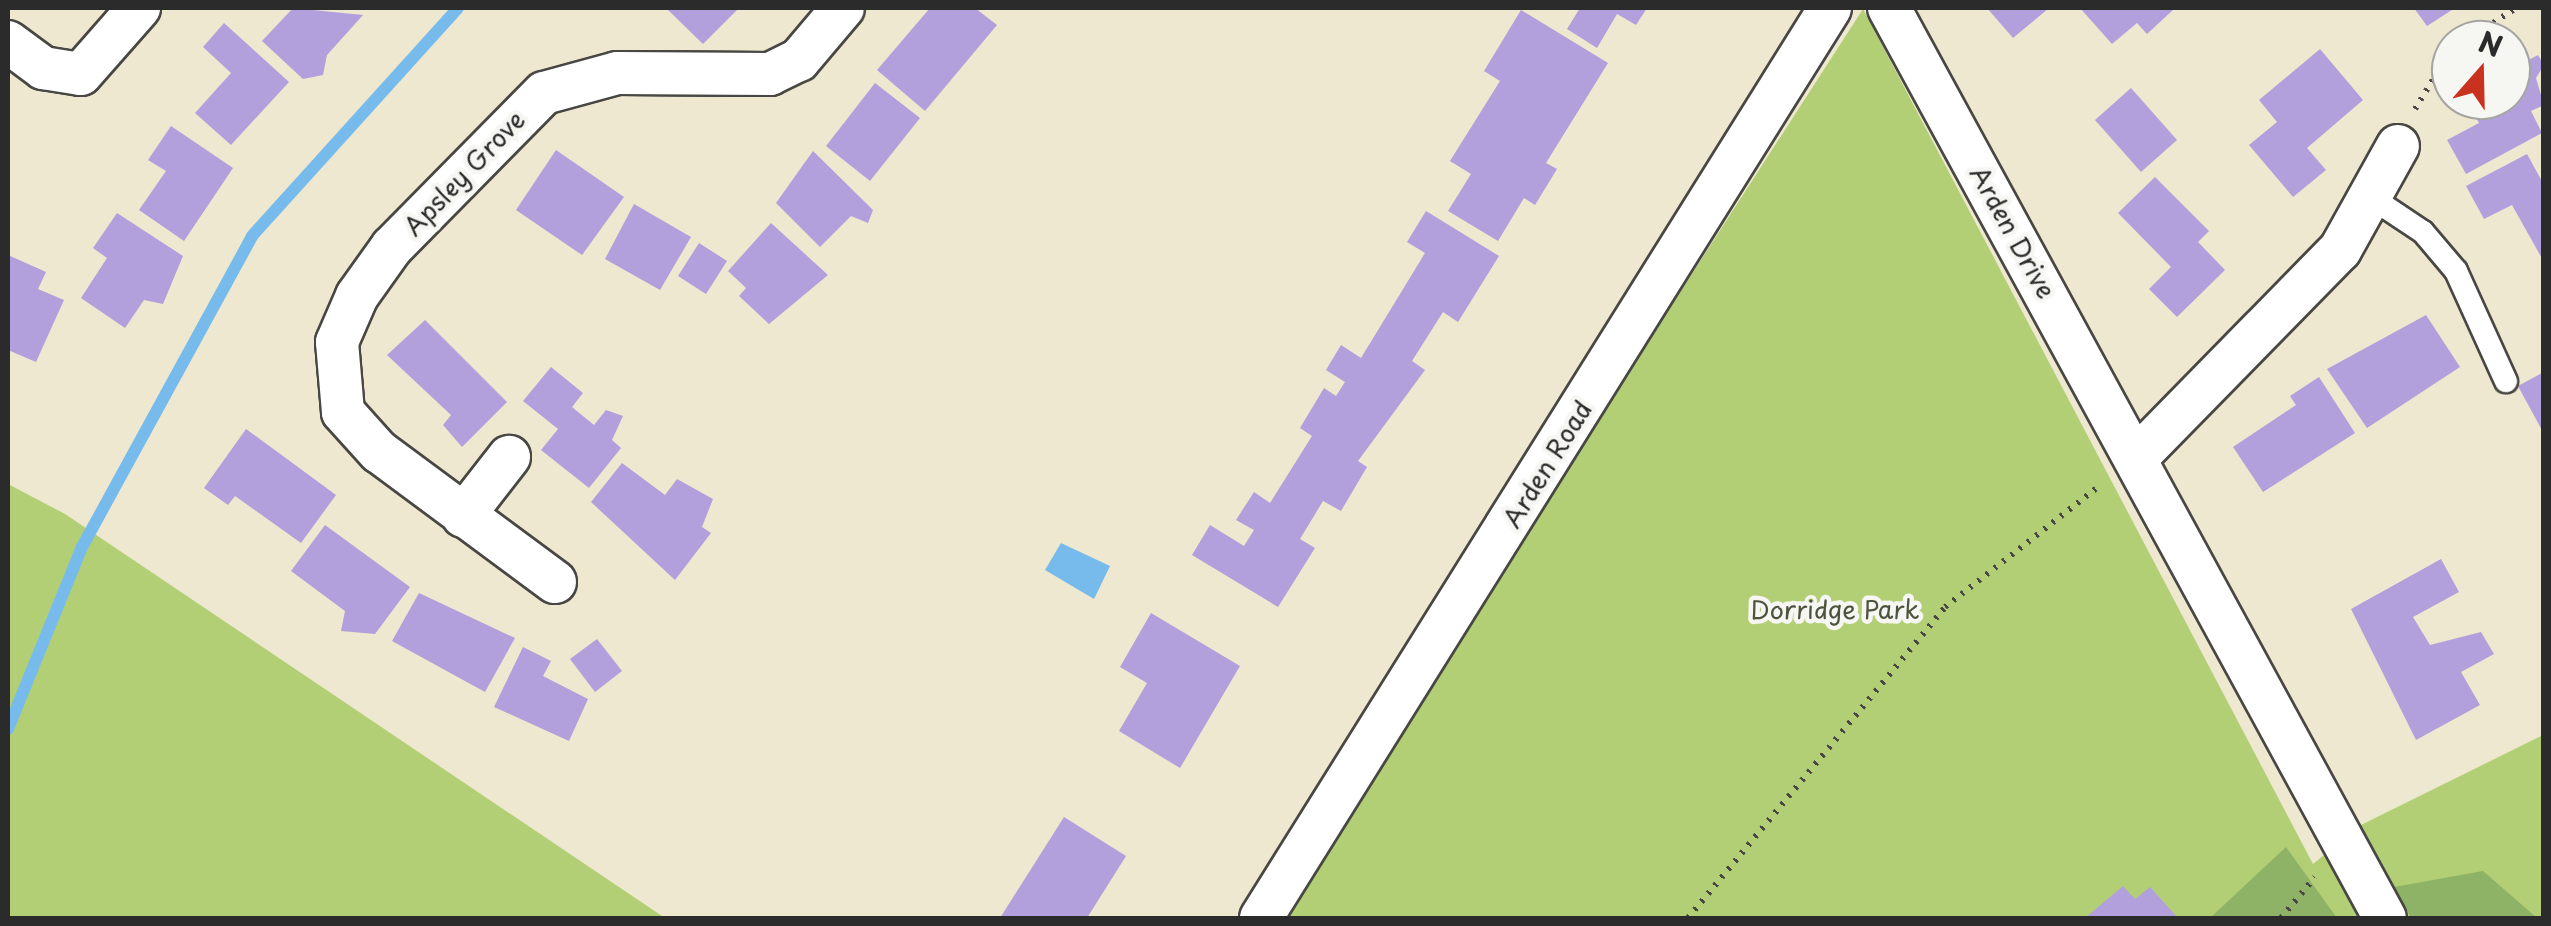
<!DOCTYPE html>
<html>
<head>
<meta charset="utf-8">
<style>
  body { margin:0 }
  #map { position:relative; width:2551px; height:926px; overflow:hidden; background:#ede8cf; font-family:"Playpen Sans",sans-serif }
  div>[style] { position:absolute }
  [style*='--x'] { left:calc(var(--x)*1px); top:calc(var(--y)*1px); width:calc(var(--w)*1px); rotate:calc(var(--a)*1deg) }
  .green>* { inset:0; background:#b3cf75 }
  .forest>* { inset:0; background:#8eb266 }
  .water>* { inset:0; background:#76bbec }
  .stream>* { height:12px; margin:-6px; padding:0 6px; transform-origin:6px; border-radius:6px; background:#76bbec }
  .building>* { inset:0; background:#b1a0db }
  .path>* { height:6px; margin-top:-3px; transform-origin:0; background:repeating-linear-gradient(90deg,#484744 0 2.5px,transparent 0 10.5px) }
  .roads { filter:drop-shadow(2px 0 #484744) drop-shadow(-2px 0 #484744) drop-shadow(0 2px #484744) drop-shadow(0 -2px #484744) }
  .service>* { height:22px; margin:-11px; padding:0 11px; transform-origin:11px; border-radius:11px; background:#fff }
  .minor>* { height:42px; margin:-21px; padding:0 21px; transform-origin:21px; border-radius:21px; background:#fff }
  span { translate:-50% -50%; white-space:nowrap; text-align:center; line-height:1.15; -webkit-text-stroke:9px #f6f6f2; paint-order:stroke }
  .street-label { font-size:25px; color:#2b2b2b }
  .park-label { font-size:25px; color:#4d543e }
  .frame { position:absolute; inset:0; border:10px solid #2b2b2b; pointer-events:none }
  .north { position:absolute; left:2431px; top:20px; width:100px; height:100px; box-sizing:border-box; background:#f6f6f2; border:2px solid #a5a5a2; border-radius:50%; rotate:20deg; font-size:28px; font-weight:700; line-height:40px; text-align:center; color:#2b2b2b }
  .north::after { content:''; display:block; margin:auto; width:35px; height:45px; background:#c8321e; clip-path:polygon(50% 0,100% 100%,50% 72%,0 100%) }
</style>
</head>
<body>
<div id="map">
  <div class="green">
    <div style="clip-path:polygon(1863px 9px,2313px 864px,2361px 825px,2543px 735px,2543px 918px,1276px 918px)"></div>
    <div style="clip-path:polygon(8px 484px,65px 514px,665px 918px,8px 918px)"></div>
  </div>
  <div class="forest">
    <div style="clip-path:polygon(2286px 847px,2337px 918px,2210px 918px)"></div>
    <div style="clip-path:polygon(2483px 871px,2537px 918px,2411px 918px,2394px 887px)"></div>
  </div>
  <div class="water">
    <div style="clip-path:polygon(1061px 543px,1110px 566px,1094px 599px,1045px 570px)"></div>
  </div>
  <div class="stream">
    <div style="--x:8;--y:729;--w:196;--a:-67.9"></div>
    <div style="--x:82;--y:547;--w:354;--a:-61.3"></div>
    <div style="--x:252;--y:236;--w:307;--a:-47.9"></div>
  </div>
  <div class="building">
    <div style="clip-path:polygon(293px 8px,363px 15px,327px 55px,323px 75px,303px 79px,262px 41px)"></div>
    <div style="clip-path:polygon(666px 8px,739px 8px,703px 44px)"></div>
    <div style="clip-path:polygon(930px 8px,975px 8px,997px 25px,925px 111px,877px 70px)"></div>
    <div style="clip-path:polygon(1580px 8px,1647px 8px,1636px 25px,1617px 14px,1597px 48px,1567px 29px)"></div>
    <div style="clip-path:polygon(1987px 8px,2049px 8px,2013px 38px)"></div>
    <div style="clip-path:polygon(2080px 8px,2170px 8px,2173px 10px,2147px 34px,2137px 23px,2112px 44px)"></div>
    <div style="clip-path:polygon(2414px 8px,2455px 8px,2427px 26px)"></div>
    <div style="clip-path:polygon(1521px 10px,1608px 63px,1546px 163px,1557px 169px,1535px 205px,1524px 198px,1498px 241px,1448px 211px,1471px 174px,1450px 161px,1500px 81px,1484px 71px)"></div>
    <div style="clip-path:polygon(224px 23px,289px 82px,231px 145px,195px 113px,231px 73px,203px 47px)"></div>
    <div style="clip-path:polygon(2320px 49px,2363px 100px,2307px 148px,2326px 170px,2293px 197px,2249px 145px,2277px 122px,2259px 100px)"></div>
    <div style="clip-path:polygon(2511px 50px,2519px 65px,2538px 55px,2544px 65px,2536px 78px,2544px 105px,2531px 111px,2542px 133px,2466px 174px,2447px 140px,2479px 123px,2466px 100px,2511px 100px)"></div>
    <div style="clip-path:polygon(875px 83px,920px 118px,870px 181px,826px 146px)"></div>
    <div style="clip-path:polygon(2131px 88px,2177px 140px,2141px 172px,2095px 120px)"></div>
    <div style="clip-path:polygon(171px 126px,233px 168px,184px 241px,139px 210px,166px 171px,148px 160px)"></div>
    <div style="clip-path:polygon(556px 150px,624px 197px,582px 255px,516px 210px)"></div>
    <div style="clip-path:polygon(813px 151px,873px 210px,868px 223px,851px 216px,820px 247px,776px 203px)"></div>
    <div style="clip-path:polygon(2527px 154px,2544px 185px,2544px 262px,2512px 205px,2484px 219px,2466px 186px)"></div>
    <div style="clip-path:polygon(2155px 177px,2209px 231px,2198px 242px,2225px 270px,2177px 317px,2149px 289px,2171px 267px,2118px 213px)"></div>
    <div style="clip-path:polygon(634px 204px,691px 237px,660px 290px,605px 259px)"></div>
    <div style="clip-path:polygon(1426px 211px,1499px 256px,1458px 322px,1443px 312px,1412px 361px,1425px 370px,1358px 461px,1367px 467px,1341px 511px,1323px 501px,1300px 539px,1315px 548px,1278px 607px,1192px 555px,1210px 525px,1244px 546px,1254px 530px,1236px 520px,1254px 492px,1270px 503px,1312px 436px,1300px 428px,1324px 388px,1336px 396px,1345px 382px,1326px 370px,1341px 345px,1361px 358px,1425px 253px,1407px 242px)"></div>
    <div style="clip-path:polygon(117px 213px,183px 256px,163px 304px,144px 300px,125px 328px,81px 298px,107px 258px,93px 248px)"></div>
    <div style="clip-path:polygon(771px 223px,828px 275px,769px 324px,739px 296px,746px 288px,728px 271px)"></div>
    <div style="clip-path:polygon(699px 243px,727px 261px,706px 294px,678px 276px)"></div>
    <div style="clip-path:polygon(8px 255px,46px 272px,38px 289px,64px 300px,36px 362px,8px 350px)"></div>
    <div style="clip-path:polygon(2426px 315px,2460px 367px,2367px 428px,2327px 369px)"></div>
    <div style="clip-path:polygon(425px 320px,507px 402px,462px 447px,443px 425px,451px 415px,387px 355px)"></div>
    <div style="clip-path:polygon(551px 367px,583px 393px,572px 407px,594px 425px,606px 410px,623px 416px,612px 440px,621px 448px,589px 488px,541px 450px,558px 429px,523px 401px)"></div>
    <div style="clip-path:polygon(2544px 372px,2544px 434px,2518px 386px)"></div>
    <div style="clip-path:polygon(2319px 377px,2355px 433px,2263px 492px,2233px 447px,2296px 405px,2290px 396px)"></div>
    <div style="clip-path:polygon(246px 429px,336px 495px,301px 543px,235px 496px,228px 505px,204px 488px)"></div>
    <div style="clip-path:polygon(622px 463px,665px 495px,677px 479px,713px 499px,702px 527px,711px 533px,675px 580px,591px 502px)"></div>
    <div style="clip-path:polygon(325px 525px,410px 587px,375px 634px,341px 631px,345px 611px,291px 571px)"></div>
    <div style="clip-path:polygon(2441px 559px,2459px 592px,2413px 617px,2430px 645px,2481px 632px,2494px 654px,2461px 672px,2480px 705px,2416px 740px,2351px 609px)"></div>
    <div style="clip-path:polygon(419px 593px,515px 638px,485px 692px,392px 641px)"></div>
    <div style="clip-path:polygon(1151px 613px,1240px 666px,1180px 768px,1119px 731px,1147px 683px,1120px 667px)"></div>
    <div style="clip-path:polygon(597px 639px,622px 671px,595px 692px,570px 659px)"></div>
    <div style="clip-path:polygon(523px 647px,551px 661px,543px 676px,588px 699px,569px 741px,494px 707px)"></div>
    <div style="clip-path:polygon(1064px 817px,1126px 856px,1087px 918px,1000px 918px)"></div>
    <div style="clip-path:polygon(2123px 886px,2135px 899px,2150px 887px,2178px 918px,2085px 918px)"></div>
  </div>
  <div class="path">
    <div style="--x:2467;--y:40;--w:59;--a:-33.1"></div>
    <div style="--x:2415;--y:109;--w:69;--a:-58.6"></div>
    <div style="--x:1688;--y:918;--w:403;--a:-50.4"></div>
    <div style="--x:1945;--y:607;--w:199;--a:-38.1"></div>
    <div style="--x:2281;--y:918;--w:53;--a:-50.3"></div>
  </div>
  <div class="roads">
    <div class="service">
      <div style="--x:2372;--y:198;--w:61;--a:33.7"></div>
      <div style="--x:2423;--y:232;--w:51;--a:49.8"></div>
      <div style="--x:2456;--y:271;--w:121;--a:65.6"></div>
    </div>
    <div class="minor">
      <div style="--x:1889;--y:8;--w:1036;--a:61.41"></div>
      <div style="--x:8;--y:42;--w:44;--a:36.6"></div>
      <div style="--x:43;--y:68;--w:38;--a:9"></div>
      <div style="--x:81;--y:74;--w:88;--a:-48.7"></div>
      <div style="--x:2138;--y:456;--w:289;--a:-45.6"></div>
      <div style="--x:2340;--y:250;--w:119;--a:-60.9"></div>
      <div style="--x:463;--y:516;--w:75;--a:-52.1"></div>
      <div style="--x:555;--y:582;--w:219;--a:-143.5"></div>
      <div style="--x:379;--y:452;--w:54;--a:-132"></div>
      <div style="--x:343;--y:412;--w:70;--a:-94.9"></div>
      <div style="--x:337;--y:342;--w:50;--a:-66.5"></div>
      <div style="--x:357;--y:296;--w:60;--a:-54.5"></div>
      <div style="--x:392;--y:247;--w:216;--a:-45.4"></div>
      <div style="--x:544;--y:93;--w:76;--a:-15.3"></div>
      <div style="--x:617;--y:73;--w:153;--a:0.4"></div>
      <div style="--x:770;--y:74;--w:32;--a:-26"></div>
      <div style="--x:799;--y:60;--w:68;--a:-49.8"></div>
      <div style="--x:1261;--y:918;--w:1073;--a:-57.98"></div>
    </div>
  </div>
  <div class="street-label">
    <span style="left:464px;top:173px;rotate:-46deg">Apsley Grove</span>
    <span style="left:2013px;top:232px;rotate:61deg">Arden Drive</span>
    <span style="left:1547px;top:464px;rotate:-58deg">Arden Road</span>
  </div>
  <div class="park-label">
    <span style="left:1835px;top:609px">Dorridge Park</span>
  </div>
  <div class="frame"></div>
  <div class="north">N</div>
</div>
</body>
</html>
